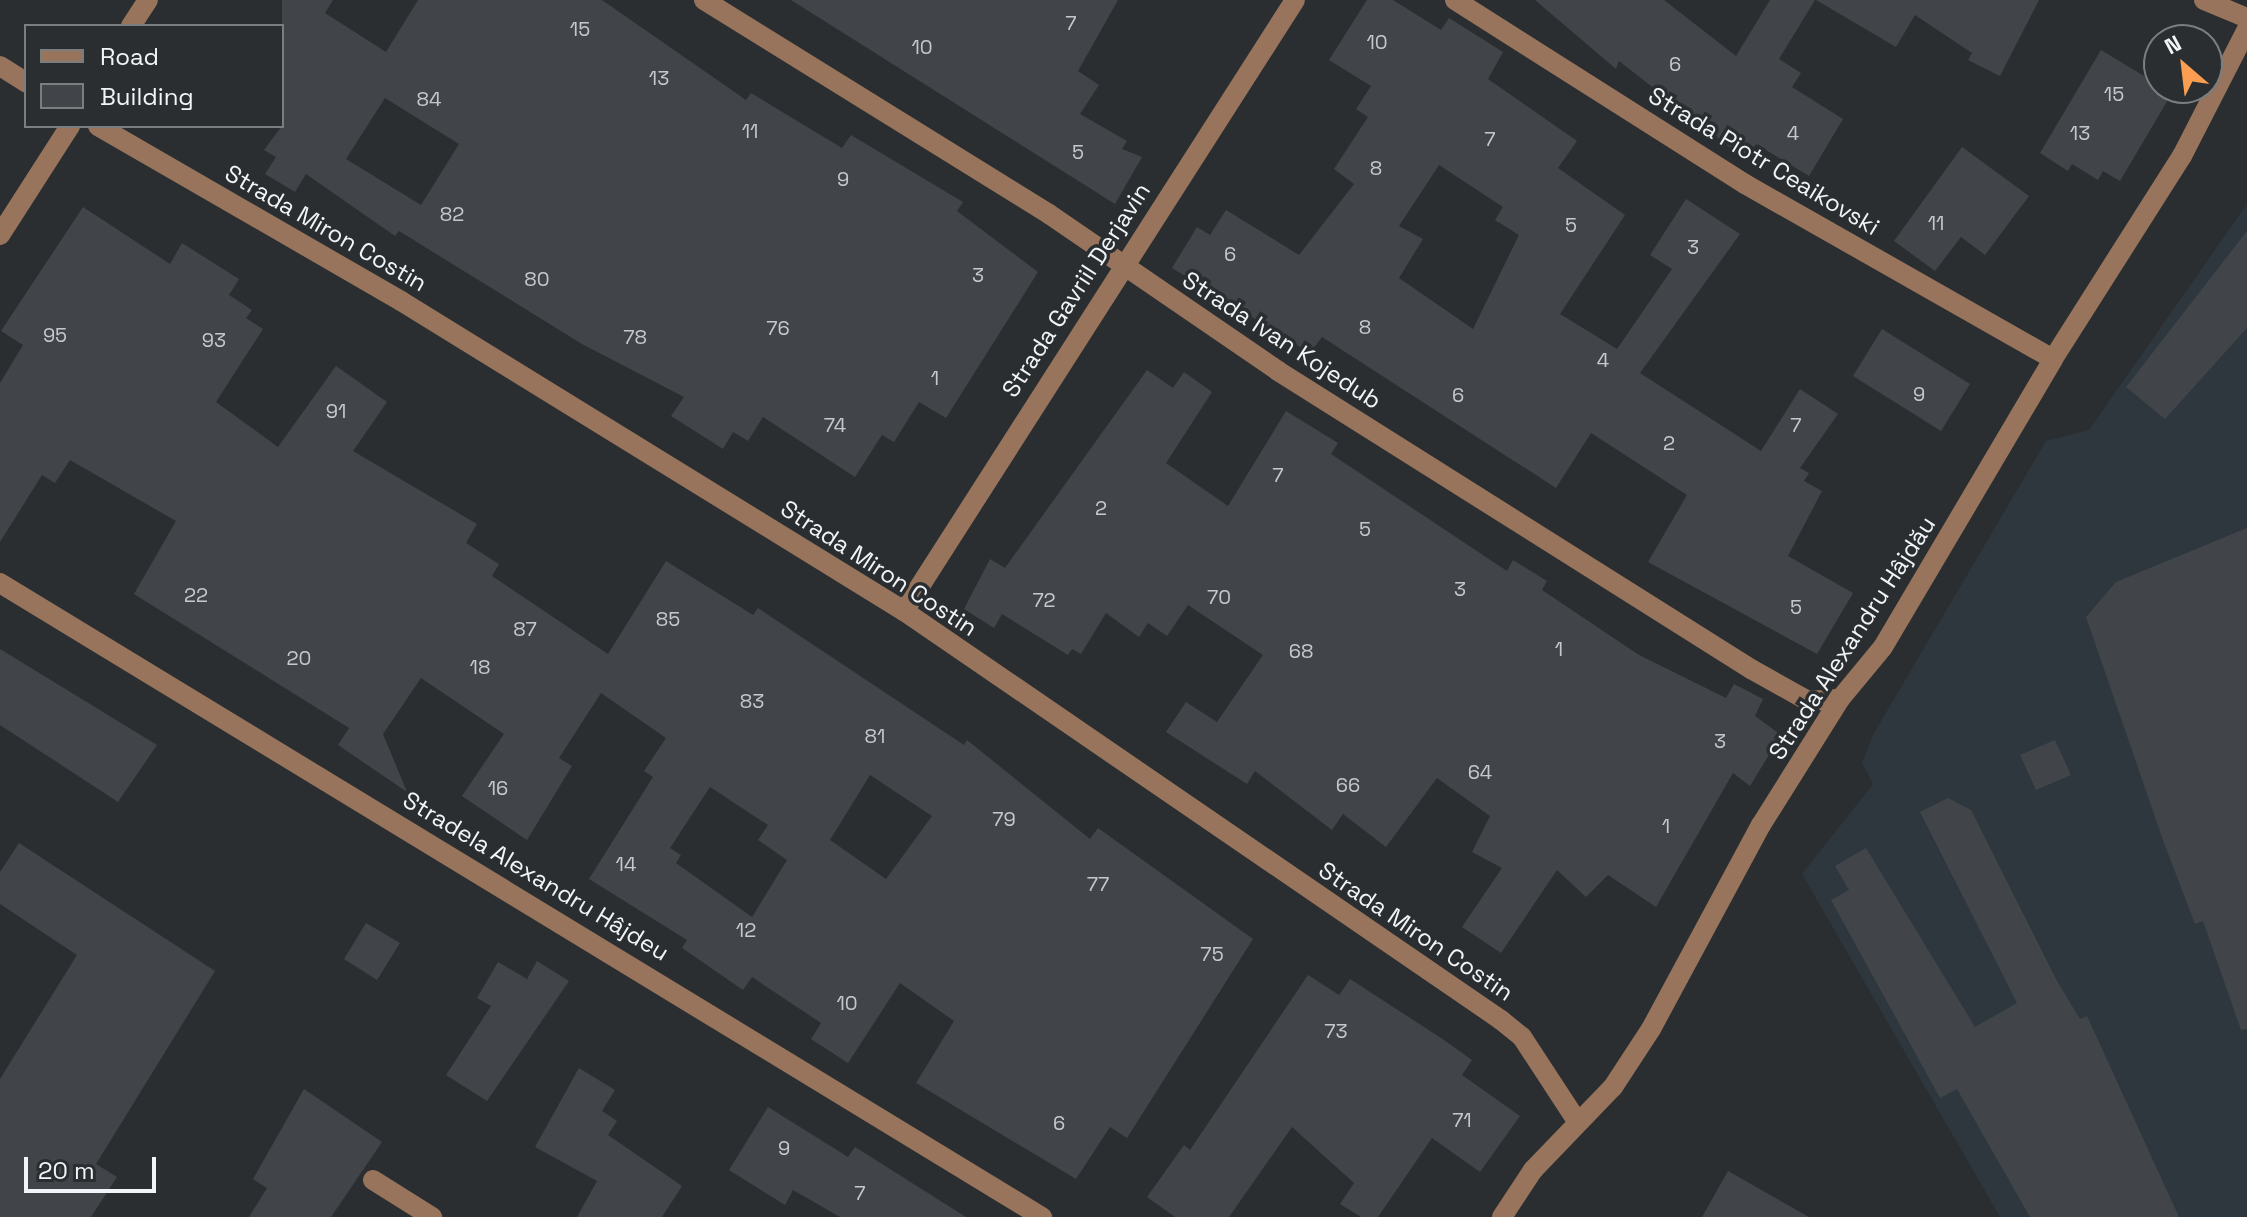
<!DOCTYPE html>
<html>
<head>
<meta charset="utf-8">
<style>
  body { margin:0 }
  #map { position:relative; width:2247px; height:1217px; overflow:hidden; background:#2a2e31; font-family:"Space Grotesk",sans-serif }
  div>[style] { position:absolute }
  [style*='--x'] { left:calc(var(--x)*1px); top:calc(var(--y)*1px); width:calc(var(--w)*1px); rotate:calc(var(--a)*1deg) }
  .built>* { inset:0; background:#2e373e }
  .building>* { inset:0; background:#414549 }
  .minor>* { height:20px; margin:-10px; padding:0 10px; transform-origin:10px; border-radius:10px; background:#97745b }
  span { translate:-50% -50%; white-space:nowrap; text-align:center; line-height:1.15; -webkit-text-stroke:7px #2a2e31; paint-order:stroke }
  .number-label { font-size:20px; color:#c6c9cc }
  .number-label span { -webkit-text-stroke-width:0 }
  .street-label { font-size:24px; color:#f2f5f7 }
  .legend { position:absolute; left:24px; top:24px; width:260px; height:104px; box-sizing:border-box; background:#2a2e31; border:2px solid #7a7e80; margin:0; padding:10px 14px; list-style:none; font-size:24px; color:#f2f5f7 }
  .legend li { display:flex; align-items:center; gap:16px; height:40px }
  .legend b { width:40px; border:2px solid #7a7e80 }
  .north { position:absolute; left:2143px; top:24px; width:80px; height:80px; box-sizing:border-box; background:#2a2e31; border:2px solid #7a7e80; border-radius:50%; rotate:332deg; font-size:22px; font-weight:700; line-height:32px; text-align:center; color:#f2f5f7 }
  .north::after { content:''; display:block; margin:auto; width:28px; height:36px; background:#fb9e52; clip-path:polygon(50% 0,100% 100%,50% 72%,0 100%) }
  .scale { position:absolute; left:24px; top:1157px; width:132px; height:36px; box-sizing:border-box; border:4px solid #f2f5f7; border-top:0; padding-left:10px; font-size:24px; line-height:28px; white-space:nowrap; color:#f2f5f7; -webkit-text-stroke:6px #2a2e31; paint-order:stroke }
</style>
</head>
<body>
<div id="map">
  <div class="built">
    <div style="clip-path:polygon(2247px 204px,2247px 1217px,2000px 1217px,1802px 874px,1873px 784px,1862px 763px,1874px 733px,2046px 441px,2089px 430px)"></div>
  </div>
  <div class="building">
    <div style="clip-path:polygon(evenodd,282px 0,333px 0,325px 13px,386px 52px,418px 0,602px 0,746px 100px,751px 93px,842px 148px,851px 135px,963px 202px,957px 211px,1038px 272px,946px 418px,919px 402px,894px 442px,882px 435px,855px 477px,763px 417px,748px 441px,733px 432px,723px 449px,671px 416px,684px 397px,582px 344px,399px 231px,395px 236px,306px 174px,295px 192px,265px 174px,276px 157px,264px 150px,282px 126px,282px 0,385px 98px,459px 144px,421px 205px,346px 159px,385px 98px)"></div>
    <div style="clip-path:polygon(791px 0,1118px 0,1078px 71px,1099px 85px,1080px 114px,1127px 141px,1122px 149px,1142px 157px,1115px 204px)"></div>
    <div style="clip-path:polygon(evenodd,1367px 0,1393px 0,1441px 30px,1449px 18px,1503px 52px,1488px 79px,1577px 141px,1558px 168px,1625px 215px,1560px 314px,1617px 349px,1672px 269px,1650px 255px,1686px 199px,1740px 234px,1640px 373px,1761px 451px,1800px 389px,1838px 414px,1800px 468px,1809px 473px,1804px 481px,1822px 491px,1788px 556px,1853px 593px,1817px 654px,1648px 562px,1687px 495px,1591px 433px,1556px 488px,1322px 337px,1310px 353px,1172px 268px,1197px 227px,1210px 235px,1226px 210px,1299px 255px,1354px 184px,1334px 169px,1368px 117px,1356px 109px,1371px 86px,1329px 60px,1367px 0,1439px 165px,1503px 207px,1495px 220px,1519px 235px,1473px 329px,1399px 278px,1423px 239px,1399px 226px,1439px 165px)"></div>
    <div style="clip-path:polygon(1535px 0,1664px 0,1736px 56px,1770px 0,1815px 0,1779px 59px,1801px 73px,1792px 87px,1843px 119px,1809px 176px,1756px 144px,1746px 160px,1619px 61px,1616px 69px)"></div>
    <div style="clip-path:polygon(1816px 0,2039px 0,2000px 76px,1968px 60px,1972px 53px,1915px 15px,1896px 47px)"></div>
    <div style="clip-path:polygon(2101px 50px,2172px 93px,2120px 181px,2103px 171px,2098px 180px,2072px 164px,2068px 171px,2040px 153px)"></div>
    <div style="clip-path:polygon(1962px 147px,2029px 196px,1985px 255px,1961px 237px,1935px 271px,1894px 241px)"></div>
    <div style="clip-path:polygon(evenodd,83px 207px,170px 264px,182px 243px,239px 279px,229px 295px,252px 310px,246px 318px,263px 329px,216px 402px,278px 447px,336px 366px,387px 402px,353px 451px,477px 524px,466px 543px,499px 564px,492px 576px,608px 654px,666px 561px,753px 615px,758px 608px,964px 745px,967px 740px,1090px 839px,1098px 828px,1253px 939px,1127px 1138px,1110px 1127px,1076px 1179px,916px 1083px,954px 1021px,900px 983px,848px 1063px,811px 1039px,821px 1023px,752px 977px,743px 990px,682px 948px,687px 940px,589px 879px,653px 777px,644px 771px,666px 738px,601px 693px,559px 758px,572px 766px,527px 840px,462px 796px,504px 734px,421px 678px,383px 734px,407px 792px,338px 745px,349px 728px,134px 594px,176px 521px,70px 460px,55px 483px,42px 475px,0 542px,0 383px,23px 345px,1px 331px,83px 207px,870px 775px,932px 816px,886px 879px,830px 840px,870px 775px,83px 207px,710px 787px,768px 825px,758px 840px,787px 860px,752px 917px,676px 863px,681px 855px,670px 848px,710px 787px)"></div>
    <div style="clip-path:polygon(2247px 231px,2247px 328px,2165px 419px,2126px 387px)"></div>
    <div style="clip-path:polygon(1882px 329px,1970px 384px,1941px 431px,1853px 376px)"></div>
    <div style="clip-path:polygon(1147px 370px,1173px 388px,1184px 372px,1212px 392px,1166px 463px,1228px 506px,1286px 411px,1338px 443px,1331px 454px,1507px 571px,1513px 560px,1547px 581px,1542px 590px,1639px 655px,1726px 698px,1734px 684px,1763px 699px,1755px 716px,1781px 735px,1750px 786px,1733px 773px,1656px 907px,1608px 875px,1586px 897px,1557px 870px,1501px 953px,1462px 927px,1502px 868px,1472px 852px,1490px 816px,1437px 778px,1386px 847px,1343px 814px,1332px 830px,1255px 771px,1247px 784px,1166px 732px,1186px 702px,1217px 722px,1263px 655px,1188px 605px,1167px 636px,1148px 623px,1139px 637px,1106px 613px,1081px 654px,1072px 649px,1068px 655px,1002px 614px,994px 628px,964px 609px,990px 559px,1005px 568px)"></div>
    <div style="clip-path:polygon(2247px 528px,2247px 1029px,2241px 1030px,2203px 921px,2195px 924px,2164px 843px,2086px 617px,2116px 582px)"></div>
    <div style="clip-path:polygon(0 649px,157px 745px,118px 802px,0 725px)"></div>
    <div style="clip-path:polygon(2055px 740px,2071px 775px,2036px 790px,2020px 755px)"></div>
    <div style="clip-path:polygon(1948px 798px,1971px 810px,2057px 981px,2080px 1019px,2087px 1016px,2179px 1217px,2030px 1217px,1957px 1089px,1940px 1098px,1831px 900px,1849px 890px,1835px 866px,1866px 848px,1975px 1027px,2017px 1003px,1920px 812px)"></div>
    <div style="clip-path:polygon(19px 843px,215px 971px,96px 1164px,117px 1177px,91px 1217px,0 1217px,0 1079px,77px 955px,0 904px,0 872px)"></div>
    <div style="clip-path:polygon(366px 923px,400px 943px,377px 980px,344px 959px)"></div>
    <div style="clip-path:polygon(537px 961px,569px 981px,487px 1101px,446px 1075px,491px 1006px,477px 998px,498px 962px,527px 979px)"></div>
    <div style="clip-path:polygon(1308px 975px,1339px 995px,1350px 979px,1444px 1040px,1472px 1060px,1462px 1075px,1520px 1116px,1480px 1172px,1432px 1138px,1378px 1217px,1361px 1217px,1340px 1204px,1354px 1183px,1292px 1127px,1229px 1217px,1175px 1217px,1147px 1197px,1184px 1145px,1190px 1150px)"></div>
    <div style="clip-path:polygon(579px 1068px,615px 1090px,602px 1111px,617px 1121px,608px 1135px,682px 1186px,662px 1217px,577px 1217px,597px 1181px,535px 1147px)"></div>
    <div style="clip-path:polygon(304px 1089px,382px 1142px,331px 1217px,249px 1217px,267px 1188px,253px 1179px)"></div>
    <div style="clip-path:polygon(768px 1107px,848px 1157px,855px 1147px,966px 1217px,840px 1217px,793px 1190px,785px 1205px,729px 1170px)"></div>
    <div style="clip-path:polygon(1728px 1171px,1809px 1217px,1702px 1217px)"></div>
  </div>
  <div class="minor">
    <div style="--x:704;--y:0;--w:406;--a:31.8"></div>
    <div style="--x:1049;--y:214;--w:278;--a:34.4"></div>
    <div style="--x:1278;--y:371;--w:559;--a:32.21"></div>
    <div style="--x:1751;--y:669;--w:65;--a:29.3"></div>
    <div style="--x:1808;--y:701;--w:32;--a:-4"></div>
    <div style="--x:1455;--y:0;--w:343;--a:32.4"></div>
    <div style="--x:1745;--y:184;--w:354;--a:29.6"></div>
    <div style="--x:2204;--y:0;--w:47;--a:22.7"></div>
    <div style="--x:131;--y:26;--w:31;--a:-57"></div>
    <div style="--x:0;--y:66;--w:31;--a:32"></div>
    <div style="--x:98;--y:126;--w:350;--a:30"></div>
    <div style="--x:401;--y:301;--w:591;--a:31.65"></div>
    <div style="--x:904;--y:611;--w:724;--a:34.41"></div>
    <div style="--x:1501;--y:1020;--w:27;--a:39"></div>
    <div style="--x:1522;--y:1037;--w:100;--a:56.8"></div>
    <div style="--x:0;--y:235;--w:130;--a:-57.3"></div>
    <div style="--x:0;--y:583;--w:1220;--a:31.32"></div>
    <div style="--x:904;--y:611;--w:725;--a:-57.38"></div>
    <div style="--x:373;--y:1180;--w:70;--a:32.1"></div>
    <div style="--x:1502;--y:1217;--w:56;--a:-56.6"></div>
    <div style="--x:1533;--y:1170;--w:115;--a:-46.1"></div>
    <div style="--x:1613;--y:1087;--w:69;--a:-56.8"></div>
    <div style="--x:1651;--y:1029;--w:232;--a:-61.7"></div>
    <div style="--x:1761;--y:825;--w:149;--a:-57.9"></div>
    <div style="--x:1840;--y:699;--w:67;--a:-50.4"></div>
    <div style="--x:1883;--y:647;--w:334;--a:-59.4"></div>
    <div style="--x:2053;--y:359;--w:241;--a:-57.6"></div>
    <div style="--x:2182;--y:156;--w:143;--a:-62.9"></div>
  </div>
  <div class="number-label">
    <span style="left:1071px;top:23px">7</span>
    <span style="left:580px;top:29px">15</span>
    <span style="left:1377px;top:42px">10</span>
    <span style="left:922px;top:47px">10</span>
    <span style="left:1675px;top:64px">6</span>
    <span style="left:659px;top:78px">13</span>
    <span style="left:2114px;top:94px">15</span>
    <span style="left:429px;top:99px">84</span>
    <span style="left:750px;top:131px">11</span>
    <span style="left:1793px;top:133px">4</span>
    <span style="left:2080px;top:133px">13</span>
    <span style="left:1490px;top:139px">7</span>
    <span style="left:1078px;top:152px">5</span>
    <span style="left:1376px;top:168px">8</span>
    <span style="left:843px;top:179px">9</span>
    <span style="left:452px;top:214px">82</span>
    <span style="left:1936px;top:223px">11</span>
    <span style="left:1571px;top:225px">5</span>
    <span style="left:1693px;top:247px">3</span>
    <span style="left:1230px;top:254px">6</span>
    <span style="left:978px;top:275px">3</span>
    <span style="left:537px;top:279px">80</span>
    <span style="left:1365px;top:327px">8</span>
    <span style="left:778px;top:328px">76</span>
    <span style="left:55px;top:335px">95</span>
    <span style="left:635px;top:337px">78</span>
    <span style="left:214px;top:340px">93</span>
    <span style="left:1603px;top:360px">4</span>
    <span style="left:935px;top:378px">1</span>
    <span style="left:1919px;top:394px">9</span>
    <span style="left:1458px;top:395px">6</span>
    <span style="left:336px;top:411px">91</span>
    <span style="left:835px;top:425px">74</span>
    <span style="left:1796px;top:425px">7</span>
    <span style="left:1669px;top:443px">2</span>
    <span style="left:1278px;top:475px">7</span>
    <span style="left:1101px;top:508px">2</span>
    <span style="left:1365px;top:529px">5</span>
    <span style="left:1460px;top:589px">3</span>
    <span style="left:196px;top:595px">22</span>
    <span style="left:1219px;top:597px">70</span>
    <span style="left:1044px;top:600px">72</span>
    <span style="left:1796px;top:607px">5</span>
    <span style="left:668px;top:619px">85</span>
    <span style="left:525px;top:629px">87</span>
    <span style="left:1559px;top:649px">1</span>
    <span style="left:1301px;top:651px">68</span>
    <span style="left:299px;top:658px">20</span>
    <span style="left:480px;top:667px">18</span>
    <span style="left:752px;top:701px">83</span>
    <span style="left:875px;top:736px">81</span>
    <span style="left:1720px;top:741px">3</span>
    <span style="left:1480px;top:772px">64</span>
    <span style="left:1348px;top:785px">66</span>
    <span style="left:498px;top:788px">16</span>
    <span style="left:1004px;top:819px">79</span>
    <span style="left:1666px;top:826px">1</span>
    <span style="left:626px;top:864px">14</span>
    <span style="left:1098px;top:884px">77</span>
    <span style="left:746px;top:930px">12</span>
    <span style="left:1212px;top:954px">75</span>
    <span style="left:847px;top:1003px">10</span>
    <span style="left:1336px;top:1031px">73</span>
    <span style="left:1462px;top:1120px">71</span>
    <span style="left:1059px;top:1123px">6</span>
    <span style="left:784px;top:1148px">9</span>
    <span style="left:860px;top:1193px">7</span>
  </div>
  <div class="street-label">
    <span style="left:1764px;top:161px;rotate:31deg">Strada Piotr Ceaikovski</span>
    <span style="left:326px;top:228px;rotate:30deg">Strada Miron Costin</span>
    <span style="left:1076px;top:290px;rotate:-57deg">Strada Gavriil Derjavin</span>
    <span style="left:1282px;top:340px;rotate:33deg">Strada Ivan Kojedub</span>
    <span style="left:879px;top:568px;rotate:33deg">Strada Miron Costin</span>
    <span style="left:1852px;top:638px;rotate:-57deg">Strada Alexandru Hâjdău</span>
    <span style="left:536px;top:876px;rotate:31deg">Stradela Alexandru Hâjdeu</span>
    <span style="left:1416px;top:931px;rotate:34deg">Strada Miron Costin</span>
  </div>
  <ul class="legend">
  <li><b style="height:10px;background:#97745b"></b>Road</li>
  <li><b style="height:22px;background:#414549"></b>Building</li>
  </ul>
  <div class="north">N</div>
  <div class="scale">20 m</div>
</div>
</body>
</html>
